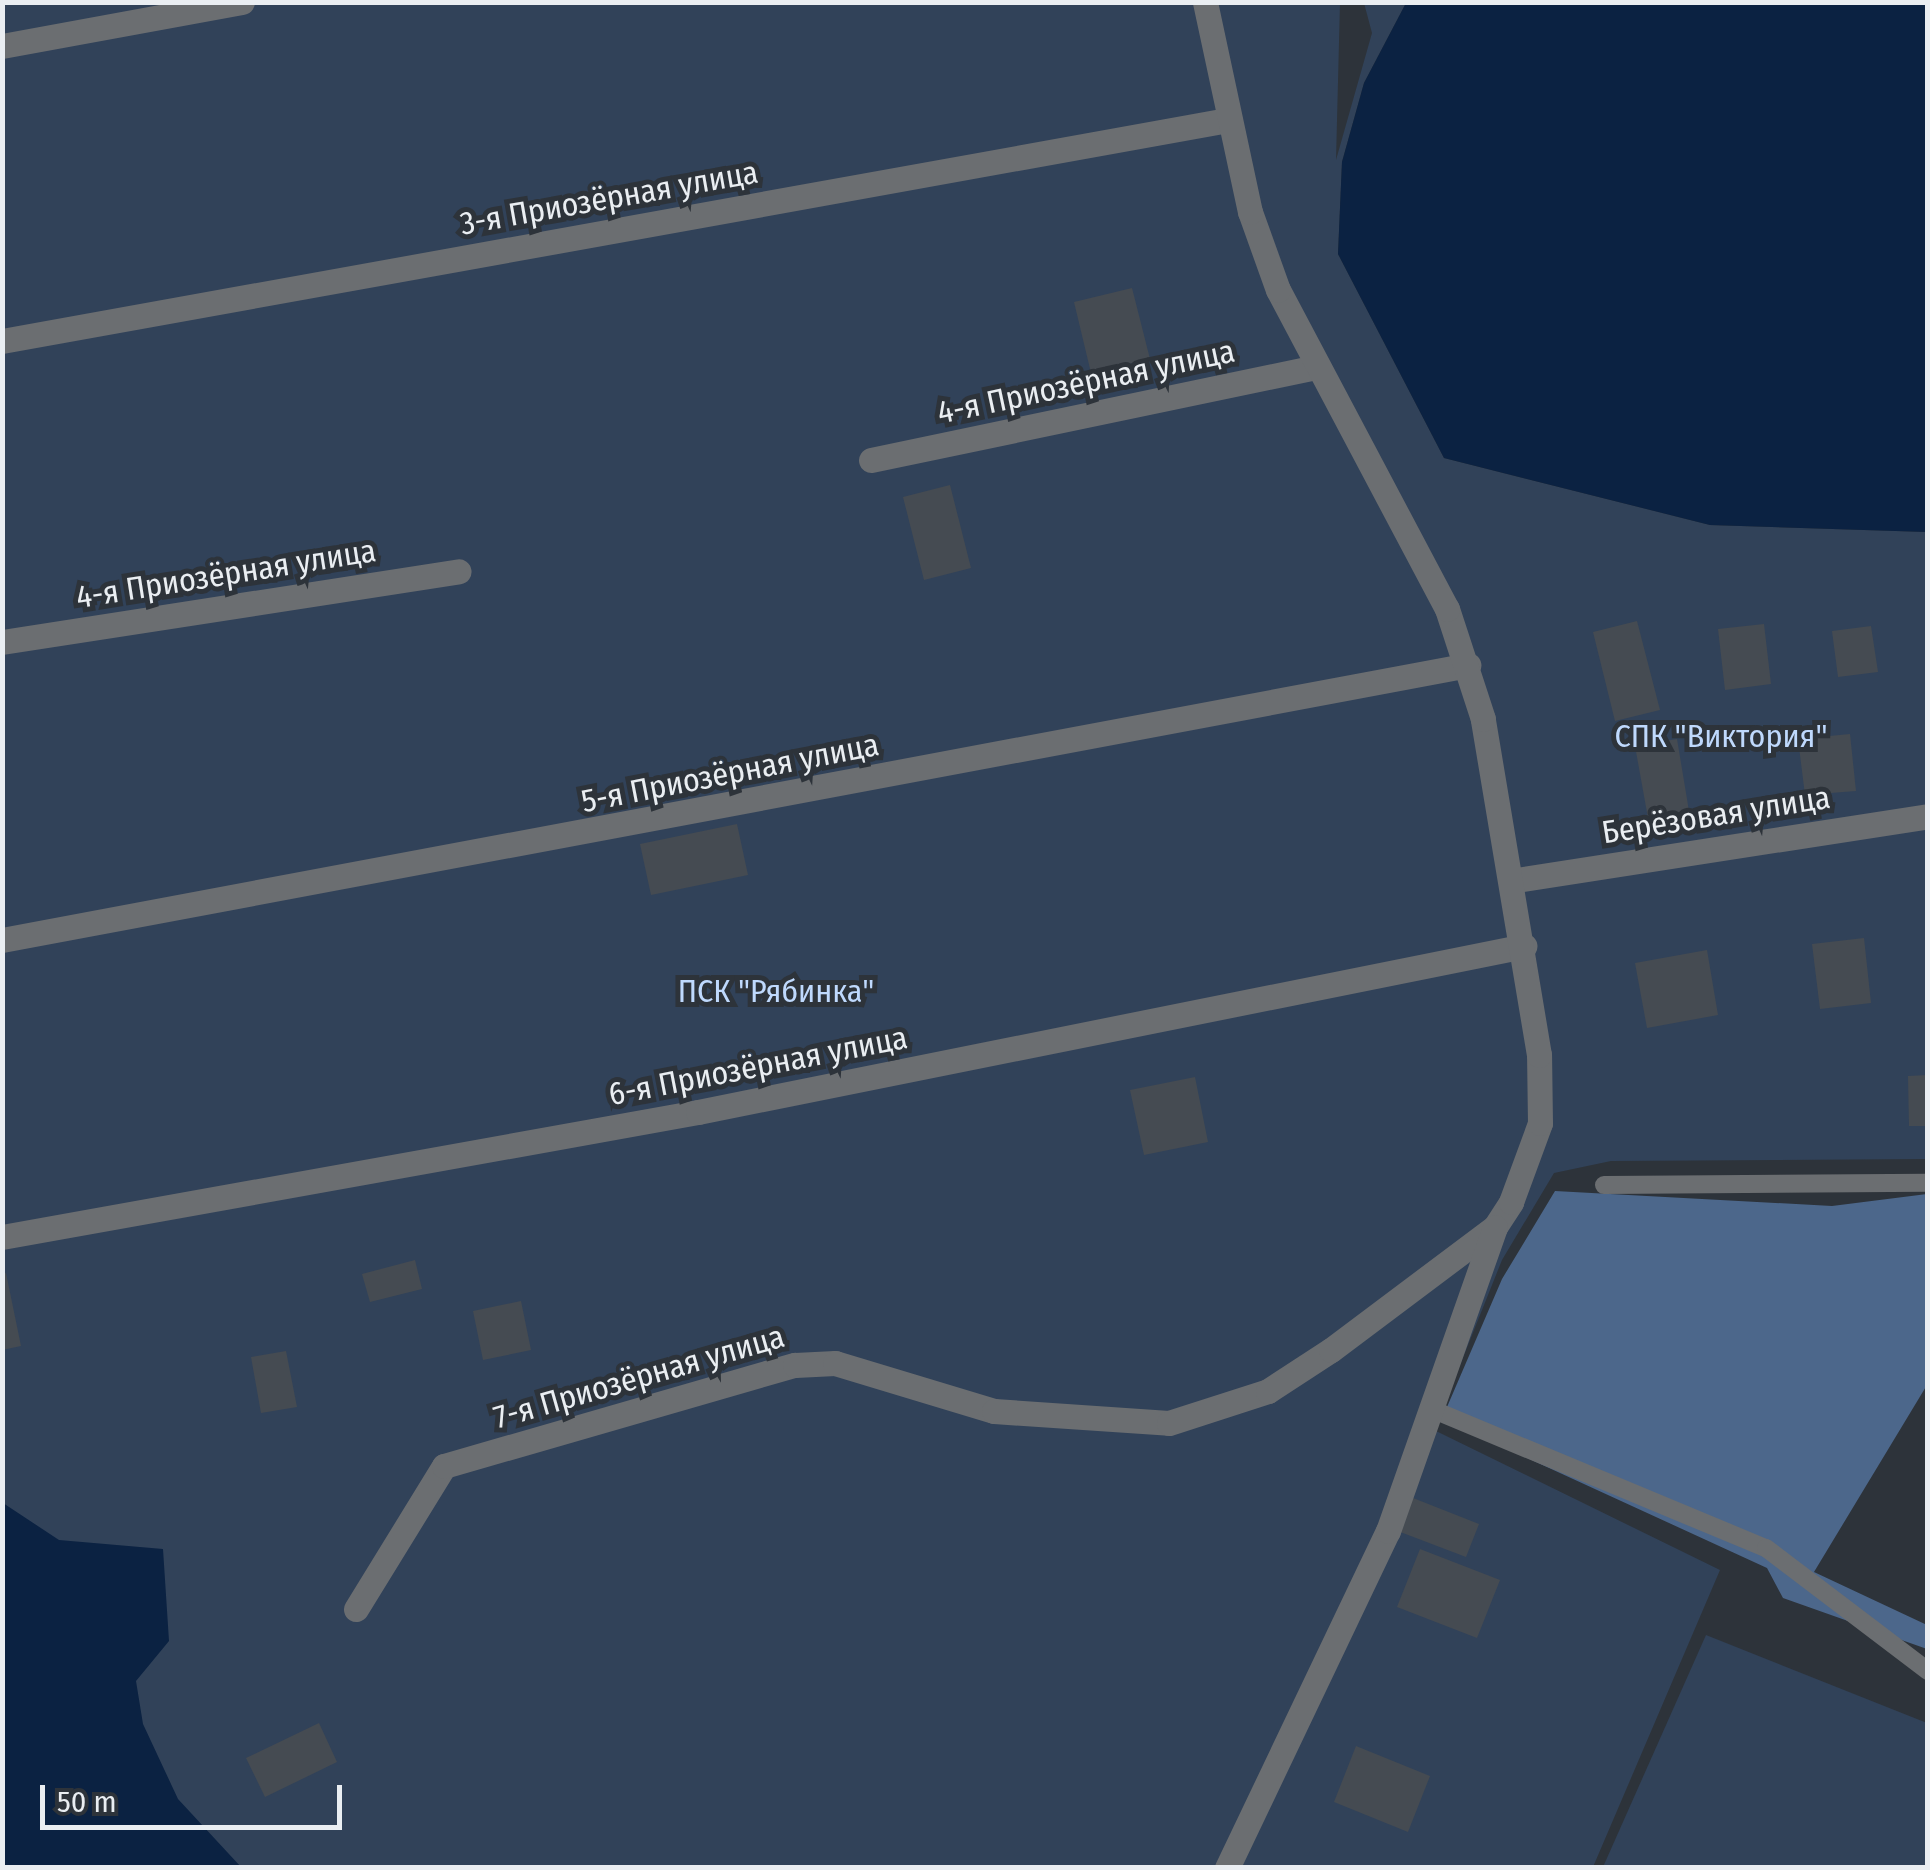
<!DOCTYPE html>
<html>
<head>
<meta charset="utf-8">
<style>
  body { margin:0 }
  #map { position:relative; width:1930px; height:1870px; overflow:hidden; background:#2d333a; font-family:"Fira Sans Condensed",sans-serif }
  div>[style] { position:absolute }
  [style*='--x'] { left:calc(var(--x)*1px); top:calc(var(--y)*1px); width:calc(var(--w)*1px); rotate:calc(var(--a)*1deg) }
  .green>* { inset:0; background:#314259 }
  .forest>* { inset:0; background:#4c678b }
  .water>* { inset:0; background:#0b2242 }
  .building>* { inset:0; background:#454b52 }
  .service>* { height:18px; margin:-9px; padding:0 9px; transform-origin:9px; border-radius:9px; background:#6b6e71 }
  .minor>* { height:25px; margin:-12.5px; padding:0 12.5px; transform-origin:12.5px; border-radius:12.5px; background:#6b6e71 }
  span { translate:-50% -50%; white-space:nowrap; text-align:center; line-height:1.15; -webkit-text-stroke:10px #2d333a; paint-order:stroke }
  .street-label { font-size:32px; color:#eaeef2 }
  .park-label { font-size:32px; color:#bfd9fd }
  .frame { position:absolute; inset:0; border:5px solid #eaeef2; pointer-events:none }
  .scale { position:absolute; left:40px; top:1785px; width:302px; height:45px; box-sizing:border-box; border:5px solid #eaeef2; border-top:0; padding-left:12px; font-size:30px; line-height:35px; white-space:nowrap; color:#eaeef2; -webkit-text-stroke:8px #2d333a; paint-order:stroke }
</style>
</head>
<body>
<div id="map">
  <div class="green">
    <div style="clip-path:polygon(3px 3px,1340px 3px,1336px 160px,1372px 33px,1364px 3px,1406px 3px,1364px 83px,1342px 162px,1338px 254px,1444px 458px,1710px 525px,1927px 532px,1927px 1159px,1611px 1161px,1554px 1173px,1502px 1260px,1434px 1430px,1720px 1570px,1593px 1867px,3px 1868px)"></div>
    <div style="clip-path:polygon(1706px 1635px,1927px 1723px,1927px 1867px,1603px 1867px)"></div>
  </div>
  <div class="forest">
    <div style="clip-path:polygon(1555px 1191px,1832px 1206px,1927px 1194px,1927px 1385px,1814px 1572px,1927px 1625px,1927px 1649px,1783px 1598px,1767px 1568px,1460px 1427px,1447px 1407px,1502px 1279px)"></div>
  </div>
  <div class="water">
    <div style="clip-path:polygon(1406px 3px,1927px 3px,1927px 532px,1710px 525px,1444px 458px,1338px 254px,1342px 162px,1364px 83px)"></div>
    <div style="clip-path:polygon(3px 1503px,59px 1540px,163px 1549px,169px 1641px,136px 1681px,143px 1724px,178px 1799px,241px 1867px,3px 1867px)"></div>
  </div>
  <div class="building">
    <div style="clip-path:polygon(1132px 288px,1150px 359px,1091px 373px,1074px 302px)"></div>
    <div style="clip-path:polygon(950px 485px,971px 568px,924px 580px,903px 497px)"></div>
    <div style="clip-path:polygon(1637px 621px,1660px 710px,1615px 721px,1593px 632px)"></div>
    <div style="clip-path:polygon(1764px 624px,1771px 684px,1725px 690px,1718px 629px)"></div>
    <div style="clip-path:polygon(1871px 626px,1878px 672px,1838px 677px,1832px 631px)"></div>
    <div style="clip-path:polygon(1850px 734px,1856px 791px,1805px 795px,1798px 739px)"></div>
    <div style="clip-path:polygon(1677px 739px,1689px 811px,1648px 818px,1635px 746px)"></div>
    <div style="clip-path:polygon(737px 824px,748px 875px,651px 895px,640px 844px)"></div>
    <div style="clip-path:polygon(1864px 938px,1871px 1003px,1820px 1009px,1812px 944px)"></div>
    <div style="clip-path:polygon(1707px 950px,1718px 1015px,1647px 1028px,1635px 963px)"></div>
    <div style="clip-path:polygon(1928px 1075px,1928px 1126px,1909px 1126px,1908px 1076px)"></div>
    <div style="clip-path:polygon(1195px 1077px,1208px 1142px,1144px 1155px,1130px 1090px)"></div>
    <div style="clip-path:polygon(415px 1260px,422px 1289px,370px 1302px,362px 1274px)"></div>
    <div style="clip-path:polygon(6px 1273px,21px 1346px,2px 1350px,2px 1274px)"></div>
    <div style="clip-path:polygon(521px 1301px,531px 1350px,483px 1360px,473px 1311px)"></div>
    <div style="clip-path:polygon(286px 1351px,297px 1407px,261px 1413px,251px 1357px)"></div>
    <div style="clip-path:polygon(1408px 1496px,1479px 1524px,1466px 1557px,1395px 1530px)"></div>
    <div style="clip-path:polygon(1420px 1549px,1500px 1580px,1477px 1638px,1397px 1607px)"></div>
    <div style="clip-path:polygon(319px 1723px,337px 1762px,265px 1797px,246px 1758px)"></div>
    <div style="clip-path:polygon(1356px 1746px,1430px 1776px,1408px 1832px,1334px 1802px)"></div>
  </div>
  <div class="service">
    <div style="--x:1604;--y:1185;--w:324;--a:-0.4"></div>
    <div style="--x:1429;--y:1408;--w:365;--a:22.6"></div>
    <div style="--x:1766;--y:1548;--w:203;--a:37.2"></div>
  </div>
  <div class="minor">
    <div style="--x:2;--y:46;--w:244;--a:-10.4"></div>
    <div style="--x:2;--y:341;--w:1246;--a:-10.22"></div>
    <div style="--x:871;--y:460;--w:451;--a:-11.8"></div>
    <div style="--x:2;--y:642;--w:462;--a:-8.8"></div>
    <div style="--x:1516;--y:880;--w:417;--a:-8.8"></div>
    <div style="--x:2;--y:940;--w:1492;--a:-10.62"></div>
    <div style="--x:2;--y:1237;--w:707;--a:-10.18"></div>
    <div style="--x:698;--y:1112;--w:843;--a:-11.36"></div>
    <div style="--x:356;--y:1609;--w:168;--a:-58.4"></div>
    <div style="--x:444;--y:1466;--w:365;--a:-16.1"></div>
    <div style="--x:795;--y:1365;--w:40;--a:-2.9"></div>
    <div style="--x:835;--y:1363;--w:166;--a:16.8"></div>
    <div style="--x:994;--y:1411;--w:175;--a:3.9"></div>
    <div style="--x:1169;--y:1423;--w:104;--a:-17.9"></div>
    <div style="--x:1268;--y:1391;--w:75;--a:-33.1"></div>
    <div style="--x:1331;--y:1350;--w:205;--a:-36.9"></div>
    <div style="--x:1495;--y:1227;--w:30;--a:-57"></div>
    <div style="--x:1511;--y:1202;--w:84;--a:-69.8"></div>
    <div style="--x:1540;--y:1123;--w:68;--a:-90.8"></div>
    <div style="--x:1539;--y:1055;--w:341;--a:-99.5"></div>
    <div style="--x:1483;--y:719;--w:116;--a:-108.1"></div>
    <div style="--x:1447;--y:609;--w:361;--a:-117.9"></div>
    <div style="--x:1278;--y:290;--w:83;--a:-109.7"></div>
    <div style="--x:1250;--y:212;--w:215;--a:-102.1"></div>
    <div style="--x:1227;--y:1868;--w:373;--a:-64.5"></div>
    <div style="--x:1388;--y:1531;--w:322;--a:-70.6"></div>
  </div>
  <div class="street-label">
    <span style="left:609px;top:198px;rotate:-10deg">3-я Приозёрная улица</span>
    <span style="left:1086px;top:382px;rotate:-12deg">4-я Приозёрная улица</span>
    <span style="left:226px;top:574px;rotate:-9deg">4-я Приозёрная улица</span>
    <span style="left:730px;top:773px;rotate:-11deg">5-я Приозёрная улица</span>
    <span style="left:1716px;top:815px;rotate:-9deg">Берёзовая улица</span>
    <span style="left:758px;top:1066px;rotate:-11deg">6-я Приозёрная улица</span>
    <span style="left:639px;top:1377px;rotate:-16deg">7-я Приозёрная улица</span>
  </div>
  <div class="park-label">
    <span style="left:1721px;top:736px">СПК "Виктория"</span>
    <span style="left:776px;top:991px">ПСК "Рябинка"</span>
  </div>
  <div class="frame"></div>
  <div class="scale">50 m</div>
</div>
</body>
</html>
